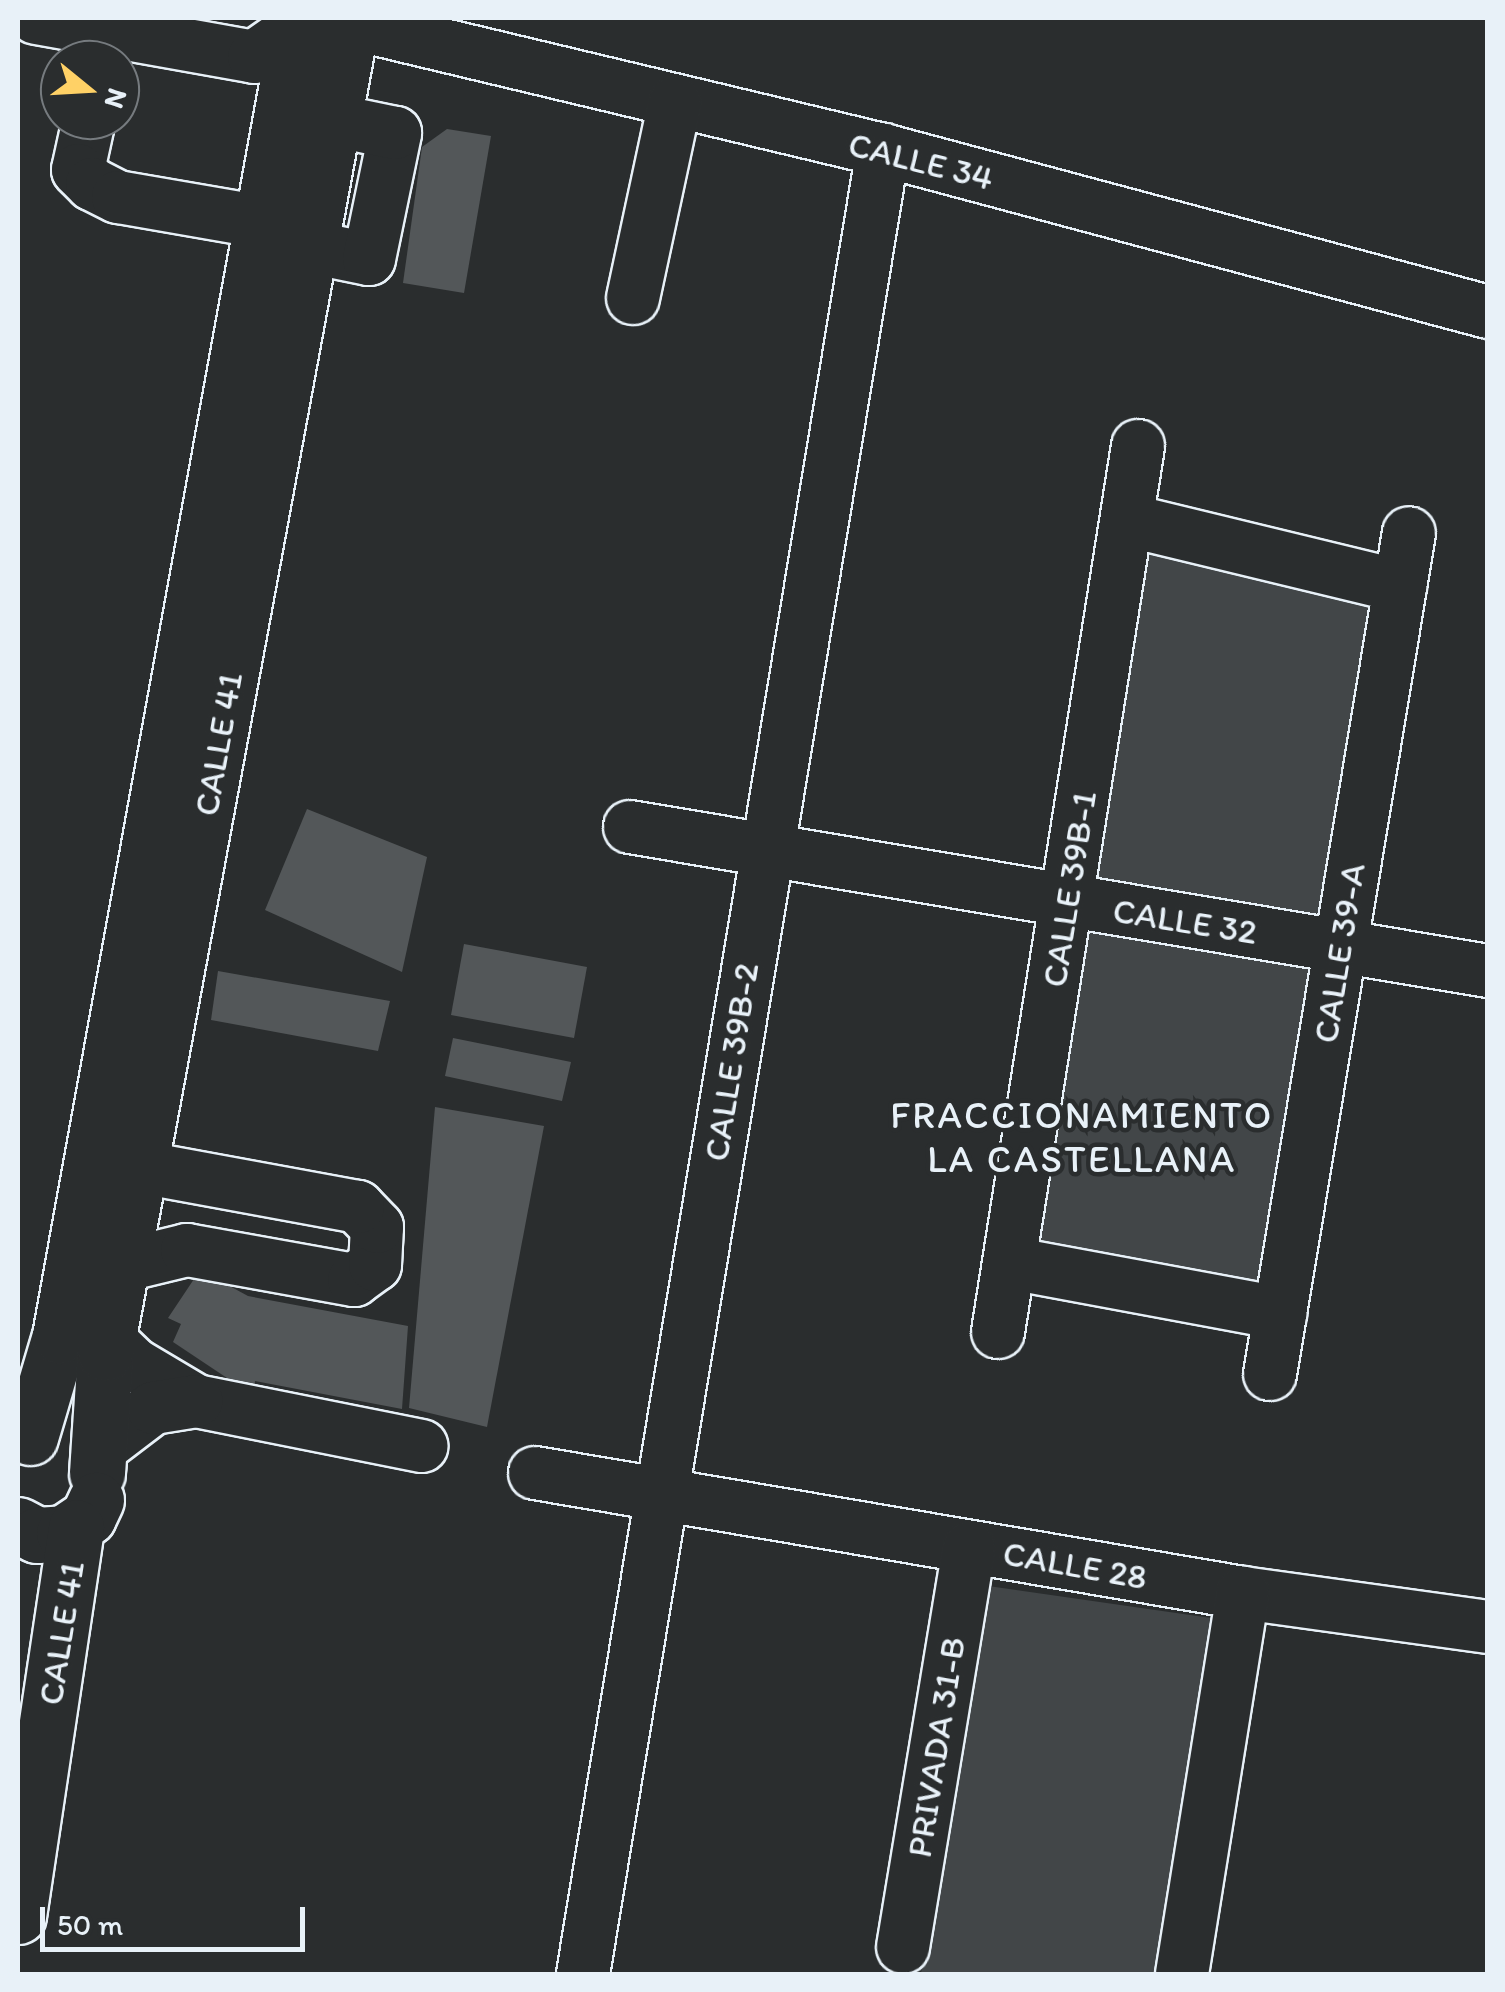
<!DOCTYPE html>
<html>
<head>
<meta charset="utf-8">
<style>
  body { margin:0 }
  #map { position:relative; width:1505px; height:1992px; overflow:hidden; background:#2a2d2e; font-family:Itim,sans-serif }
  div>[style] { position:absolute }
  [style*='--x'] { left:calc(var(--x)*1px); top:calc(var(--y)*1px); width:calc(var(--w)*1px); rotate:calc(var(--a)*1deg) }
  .green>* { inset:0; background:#424648 }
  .building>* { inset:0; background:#535759 }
  .roads { filter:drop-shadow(2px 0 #e8f1f8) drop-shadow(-2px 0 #e8f1f8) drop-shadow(0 2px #e8f1f8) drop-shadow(0 -2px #e8f1f8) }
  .minor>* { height:52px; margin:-26px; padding:0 26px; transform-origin:26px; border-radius:26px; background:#2a2d2e }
  .major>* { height:55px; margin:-27.5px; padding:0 27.5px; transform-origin:27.5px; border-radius:27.5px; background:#2a2d2e }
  span { translate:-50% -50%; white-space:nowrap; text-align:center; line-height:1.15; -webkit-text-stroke:9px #2a2d2e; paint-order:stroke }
  .street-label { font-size:35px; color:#e8f1f8 }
  .neighbourhood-label { font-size:38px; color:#e8f1f8; letter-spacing:2.5px }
  .frame { position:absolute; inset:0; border:20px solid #e8f1f8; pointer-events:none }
  .north { position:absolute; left:40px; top:40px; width:100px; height:100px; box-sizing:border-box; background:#2a2d2e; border:2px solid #767b7f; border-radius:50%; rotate:108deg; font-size:28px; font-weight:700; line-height:40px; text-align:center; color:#e8f1f8 }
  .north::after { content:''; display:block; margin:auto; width:35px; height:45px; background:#ffd166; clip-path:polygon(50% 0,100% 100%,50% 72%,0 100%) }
  .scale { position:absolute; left:40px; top:1907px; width:265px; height:45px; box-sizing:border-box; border:5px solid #e8f1f8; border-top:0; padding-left:12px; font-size:30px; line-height:35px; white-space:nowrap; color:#e8f1f8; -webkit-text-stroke:8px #2a2d2e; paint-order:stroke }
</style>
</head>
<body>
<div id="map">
  <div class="green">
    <div style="clip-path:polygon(1139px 542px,1382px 597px,1332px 926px,1084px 883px)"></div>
    <div style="clip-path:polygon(1072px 920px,1326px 964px,1270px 1298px,1016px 1250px)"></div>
    <div style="clip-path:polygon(974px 1584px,1218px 1619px,1156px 1974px,921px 1974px)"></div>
  </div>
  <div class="building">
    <div style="clip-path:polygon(447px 129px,491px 136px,464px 293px,403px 283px,422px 147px)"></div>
    <div style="clip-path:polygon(307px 809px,427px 857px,402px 972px,265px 910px)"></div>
    <div style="clip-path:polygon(464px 944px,587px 967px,574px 1038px,451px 1015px)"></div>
    <div style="clip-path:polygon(218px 971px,390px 1001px,378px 1051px,211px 1020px)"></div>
    <div style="clip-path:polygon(453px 1038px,571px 1062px,562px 1101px,445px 1076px)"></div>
    <div style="clip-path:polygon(435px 1107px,544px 1126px,487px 1427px,409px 1408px)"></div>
    <div style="clip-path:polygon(200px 1270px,248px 1296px,408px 1326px,402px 1409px,255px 1381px,254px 1396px,173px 1342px,181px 1324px,168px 1318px)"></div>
  </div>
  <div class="roads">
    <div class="minor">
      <div style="--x:36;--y:18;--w:221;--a:10.1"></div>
      <div style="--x:254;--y:57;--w:52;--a:-34.9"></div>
      <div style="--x:297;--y:27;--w:54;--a:-4.2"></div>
      <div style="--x:351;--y:23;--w:547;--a:13.43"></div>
      <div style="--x:883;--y:150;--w:626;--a:14.99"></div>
      <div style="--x:89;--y:120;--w:51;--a:102.4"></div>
      <div style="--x:78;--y:170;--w:20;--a:45"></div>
      <div style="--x:92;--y:184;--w:29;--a:27"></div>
      <div style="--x:118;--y:197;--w:146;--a:9.8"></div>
      <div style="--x:310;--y:247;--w:60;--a:11.5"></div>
      <div style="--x:369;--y:259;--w:129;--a:-78.3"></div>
      <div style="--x:395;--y:133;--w:63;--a:-168.2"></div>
      <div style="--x:633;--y:298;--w:200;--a:-77.9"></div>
      <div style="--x:1127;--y:520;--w:281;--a:13.6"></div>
      <div style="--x:630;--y:827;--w:870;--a:9.53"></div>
      <div style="--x:1010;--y:1263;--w:275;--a:10.5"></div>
      <div style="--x:121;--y:1266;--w:68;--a:-13.6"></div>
      <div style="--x:187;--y:1250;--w:170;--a:10.2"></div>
      <div style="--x:354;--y:1280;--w:26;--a:-36"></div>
      <div style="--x:375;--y:1265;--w:38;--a:-87"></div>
      <div style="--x:377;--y:1227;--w:28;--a:-134"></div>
      <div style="--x:358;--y:1207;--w:223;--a:-169.6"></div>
      <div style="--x:998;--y:1332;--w:897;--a:-81.02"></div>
      <div style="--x:108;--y:1339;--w:36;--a:44"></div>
      <div style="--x:134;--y:1364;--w:72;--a:30.8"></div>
      <div style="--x:196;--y:1401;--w:230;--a:11.3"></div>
      <div style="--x:1270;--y:1374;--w:852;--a:-80.62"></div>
      <div style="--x:99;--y:1449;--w:68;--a:-37.2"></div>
      <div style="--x:153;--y:1408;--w:44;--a:-9.2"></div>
      <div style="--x:535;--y:1473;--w:718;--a:9.62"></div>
      <div style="--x:1243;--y:1593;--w:247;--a:7.9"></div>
      <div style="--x:903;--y:1947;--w:405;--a:-80.6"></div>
      <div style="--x:583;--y:1974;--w:1849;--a:-80.66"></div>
      <div style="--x:1182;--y:1974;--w:386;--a:-80.9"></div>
    </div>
    <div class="major">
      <div style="--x:30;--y:1437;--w:105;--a:-73.5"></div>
      <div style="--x:60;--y:1336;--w:1339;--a:-79.72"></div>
      <div style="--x:97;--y:1473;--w:120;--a:-86.2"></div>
      <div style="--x:105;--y:1353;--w:1358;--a:-79.52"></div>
      <div style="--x:18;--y:1525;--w:21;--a:28"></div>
      <div style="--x:37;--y:1535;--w:27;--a:-4"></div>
      <div style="--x:64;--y:1533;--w:29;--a:-34"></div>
      <div style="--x:88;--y:1517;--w:19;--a:-65"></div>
      <div style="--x:18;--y:1916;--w:393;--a:-81.5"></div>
    </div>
  </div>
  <div class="street-label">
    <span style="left:921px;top:161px;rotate:14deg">CALLE 34</span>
    <span style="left:218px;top:744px;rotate:-80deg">CALLE 41</span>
    <span style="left:1069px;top:889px;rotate:-81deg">CALLE 39B-1</span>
    <span style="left:1185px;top:921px;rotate:9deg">CALLE 32</span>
    <span style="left:1339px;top:953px;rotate:-81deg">CALLE 39-A</span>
    <span style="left:731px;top:1062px;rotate:-81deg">CALLE 39B-2</span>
    <span style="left:1075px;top:1565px;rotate:10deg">CALLE 28</span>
    <span style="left:61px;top:1633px;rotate:-81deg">CALLE 41</span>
    <span style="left:936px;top:1747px;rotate:-81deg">PRIVADA 31-B</span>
  </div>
  <div class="neighbourhood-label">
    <span style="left:1082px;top:1138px">FRACCIONAMIENTO<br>LA CASTELLANA</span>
  </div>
  <div class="frame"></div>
  <div class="north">N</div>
  <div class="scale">50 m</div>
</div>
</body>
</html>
